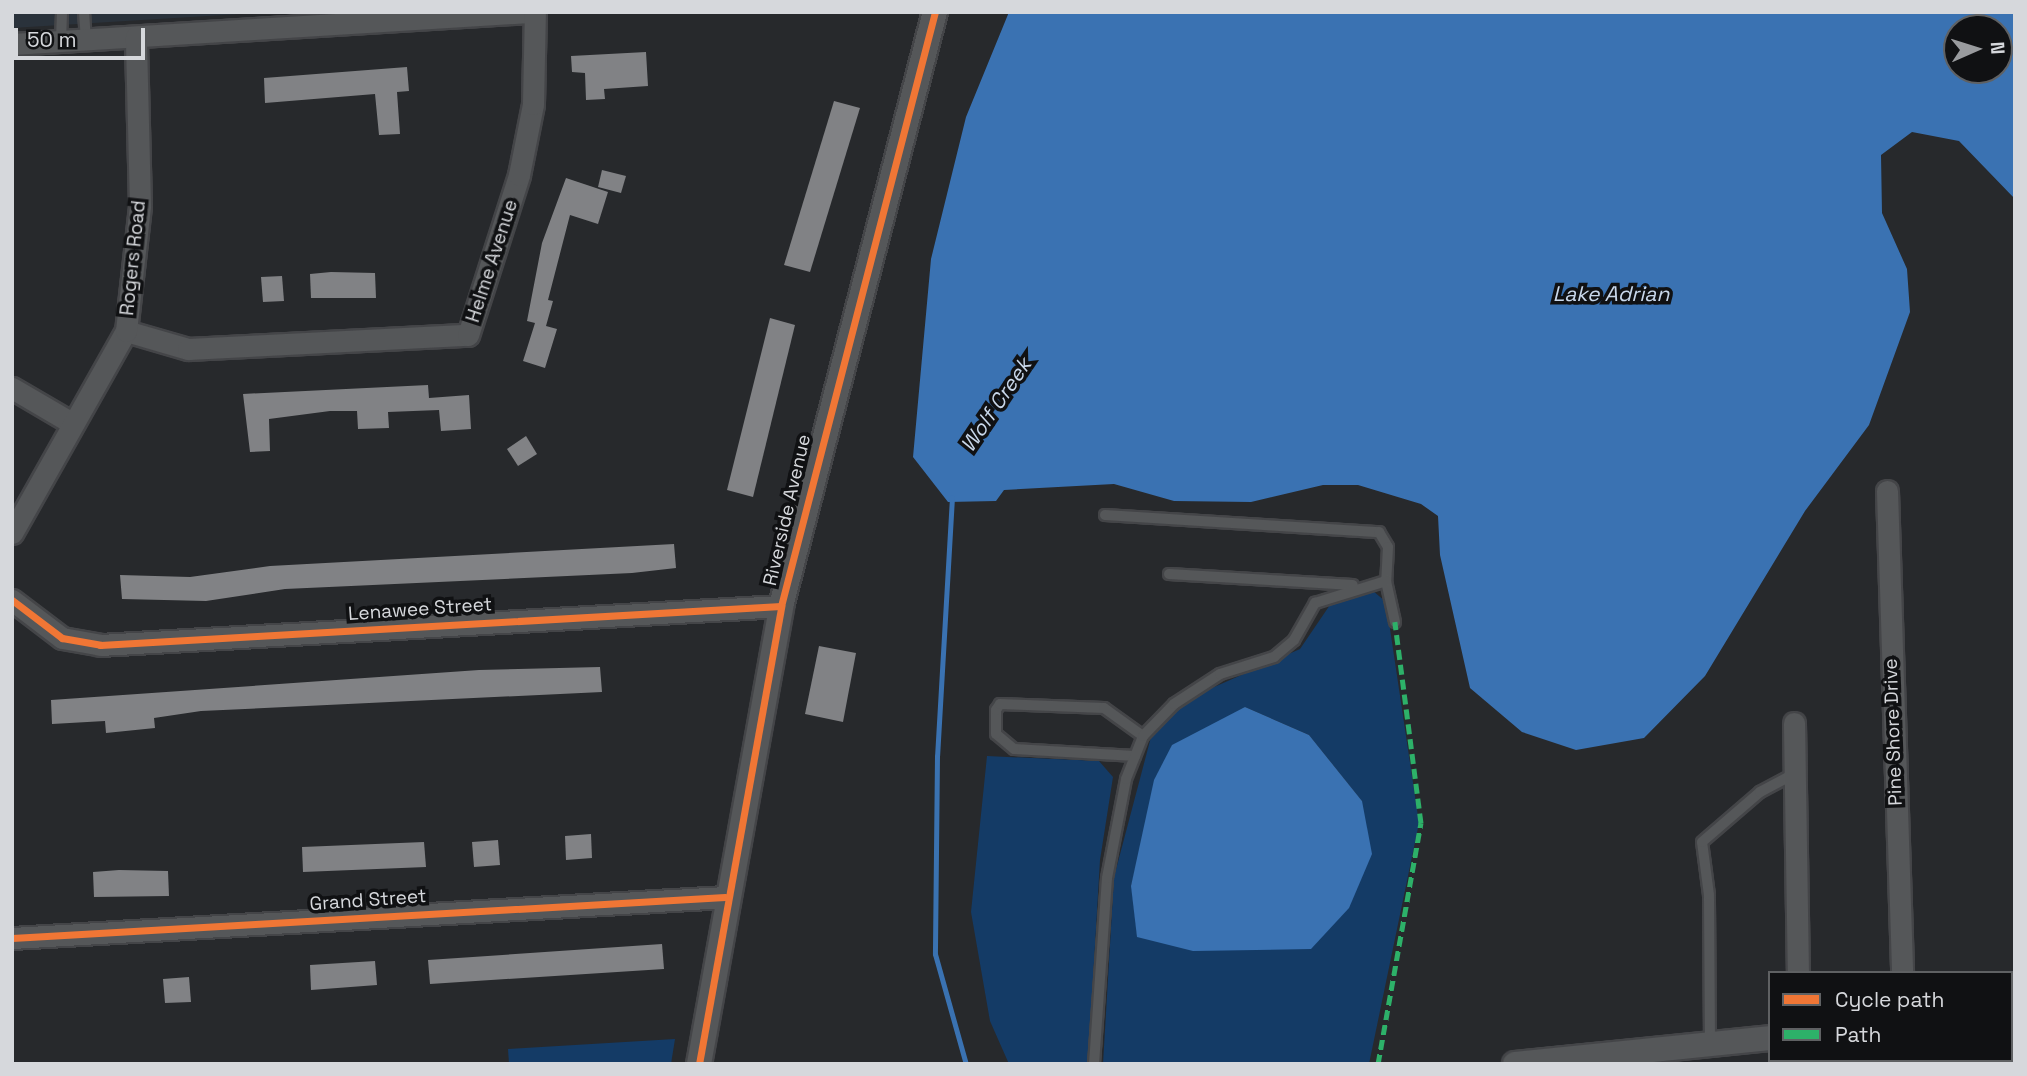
<!DOCTYPE html>
<html>
<head>
<meta charset="utf-8">
<style>
  body { margin:0 }
  #map { position:relative; width:2027px; height:1076px; overflow:hidden; background:#27292c; font-family:"Space Grotesk",sans-serif }
  div>[style] { position:absolute }
  [style*='--x'] { left:calc(var(--x)*1px); top:calc(var(--y)*1px); width:calc(var(--w)*1px); rotate:calc(var(--a)*1deg) }
  .built>* { inset:0; background:#2a323b }
  .green>* { inset:0; background:#143b66 }
  .water>* { inset:0; background:#3a72b2 }
  .stream>* { height:5px; margin:-2.5px; padding:0 2.5px; transform-origin:2.5px; border-radius:2.5px; background:#3a72b2 }
  .building>* { inset:0; background:#818285 }
  .roads { filter:drop-shadow(2px 0 #444548) drop-shadow(-2px 0 #444548) drop-shadow(0 2px #444548) drop-shadow(0 -2px #444548) }
  .service>* { height:10px; margin:-5px; padding:0 5px; transform-origin:5px; border-radius:5px; background:#555759 }
  .minor>* { height:21px; margin:-10.5px; padding:0 10.5px; transform-origin:10.5px; border-radius:10.5px; background:#555759 }
  .tertiary>* { height:24px; margin:-12px; padding:0 12px; transform-origin:12px; border-radius:12px; background:#555759 }
  .quiet>* { height:5px; margin-top:-2.5px; transform-origin:0; background:repeating-linear-gradient(90deg,#2db169 0 10px,transparent 0 15px) }
  .cycleway>* { height:7px; margin:-3.5px; padding:0 3.5px; transform-origin:3.5px; border-radius:3.5px; background:#f07635 }
  span { translate:-50% -50%; white-space:nowrap; text-align:center; line-height:1.15; -webkit-text-stroke:7px #101113; paint-order:stroke }
  .street-label { font-size:19px; color:#d6d8dc }
  .water-label { font-size:21px; color:#c9d8eb; font-style:italic }
  .frame { position:absolute; inset:0; border:14px solid #d6d8dc; pointer-events:none }
  .legend { position:absolute; left:1768px; top:971px; width:245px; height:91px; box-sizing:border-box; background:#101113; border:2px solid #5f6163; margin:0; padding:9px 12px; list-style:none; font-size:21px; color:#d6d8dc }
  .legend li { display:flex; align-items:center; gap:14px; height:35px }
  .legend b { width:35px; border:2px solid #5f6163 }
  .north { position:absolute; left:1943px; top:14px; width:70px; height:70px; box-sizing:border-box; background:#101113; border:2px solid #5f6163; border-radius:50%; rotate:87deg; font-size:19px; font-weight:700; line-height:28px; text-align:center; color:#d6d8dc }
  .north::after { content:''; display:block; margin:auto; width:24px; height:32px; background:#999b9e; clip-path:polygon(50% 0,100% 100%,50% 72%,0 100%) }
  .scale { position:absolute; left:14px; top:28px; width:131px; height:32px; box-sizing:border-box; border:4px solid #d6d8dc; border-top:0; padding-left:9px; font-size:21px; line-height:24px; white-space:nowrap; color:#d6d8dc; -webkit-text-stroke:5px #101113; paint-order:stroke }
</style>
</head>
<body>
<div id="map">
  <div class="built">
    <div style="clip-path:polygon(12px 12px,272px 12px,12px 28px)"></div>
  </div>
  <div class="green">
    <div style="clip-path:polygon(evenodd,1372px 590px,1386px 602px,1419px 823px,1369px 1064px,1103px 1064px,1114px 877px,1151px 737px,1187px 699px,1300px 649px,1334px 599px,1372px 590px,1245px 707px,1309px 735px,1362px 801px,1131px 886px,1145px 831px,1245px 707px)"></div>
    <div style="clip-path:polygon(987px 756px,1099px 761px,1113px 777px,1100px 860px,1088px 1064px,1009px 1064px,990px 1021px,971px 912px)"></div>
    <div style="clip-path:polygon(675px 1039px,671px 1064px,509px 1064px,508px 1049px)"></div>
  </div>
  <div class="water">
    <div style="clip-path:polygon(evenodd,1009px 12px,2015px 12px,2015px 199px,1959px 141px,1912px 132px,1881px 155px,1882px 213px,1907px 269px,1910px 312px,1869px 425px,1805px 511px,1705px 676px,1644px 738px,1576px 750px,1522px 732px,1470px 688px,1440px 555px,1438px 516px,1421px 504px,1358px 485px,1323px 485px,1251px 502px,1174px 501px,1114px 484px,1004px 490px,996px 501px,948px 502px,913px 457px,931px 259px,966px 117px,1009px 12px,1957px 28px,1999px 28px,1999px 70px,1957px 70px,1957px 28px)"></div>
    <div style="clip-path:polygon(1245px 707px,1309px 735px,1362px 801px,1372px 854px,1349px 908px,1311px 949px,1193px 951px,1137px 937px,1131px 886px,1154px 780px,1172px 745px)"></div>
  </div>
  <div class="stream">
    <div style="--x:952;--y:497;--w:259;--a:93.3"></div>
    <div style="--x:937;--y:756;--w:198;--a:90.6"></div>
    <div style="--x:935;--y:954;--w:114;--a:74.3"></div>
  </div>
  <div class="building">
    <div style="clip-path:polygon(646px 52px,648px 86px,604px 89px,605px 99px,586px 100px,585px 73px,572px 72px,571px 56px)"></div>
    <div style="clip-path:polygon(407px 67px,409px 91px,397px 92px,400px 134px,379px 135px,375px 94px,265px 103px,264px 78px)"></div>
    <div style="clip-path:polygon(834px 101px,860px 108px,810px 272px,784px 265px)"></div>
    <div style="clip-path:polygon(602px 170px,626px 176px,621px 193px,598px 187px)"></div>
    <div style="clip-path:polygon(566px 178px,608px 192px,598px 224px,570px 215px,548px 300px,553px 301px,546px 326px,557px 329px,545px 368px,523px 361px,535px 323px,527px 321px,542px 243px)"></div>
    <div style="clip-path:polygon(331px 272px,375px 273px,376px 298px,311px 298px,310px 274px)"></div>
    <div style="clip-path:polygon(282px 276px,284px 301px,263px 302px,261px 277px)"></div>
    <div style="clip-path:polygon(770px 318px,795px 325px,753px 497px,727px 490px)"></div>
    <div style="clip-path:polygon(428px 385px,429px 398px,469px 395px,471px 429px,441px 431px,439px 410px,388px 412px,389px 428px,358px 429px,357px 411px,330px 411px,269px 419px,270px 451px,250px 452px,243px 394px)"></div>
    <div style="clip-path:polygon(526px 436px,537px 454px,518px 466px,507px 449px)"></div>
    <div style="clip-path:polygon(674px 544px,676px 568px,632px 573px,285px 589px,206px 601px,122px 599px,120px 575px,190px 577px,270px 566px)"></div>
    <div style="clip-path:polygon(819px 646px,856px 653px,843px 722px,805px 714px)"></div>
    <div style="clip-path:polygon(600px 667px,602px 692px,201px 711px,154px 718px,155px 728px,106px 733px,105px 721px,52px 724px,51px 700px,479px 670px)"></div>
    <div style="clip-path:polygon(591px 834px,592px 858px,566px 860px,565px 836px)"></div>
    <div style="clip-path:polygon(498px 840px,500px 865px,474px 867px,472px 842px)"></div>
    <div style="clip-path:polygon(424px 842px,426px 867px,303px 872px,302px 847px)"></div>
    <div style="clip-path:polygon(119px 870px,168px 871px,169px 896px,94px 897px,93px 872px)"></div>
    <div style="clip-path:polygon(662px 944px,664px 969px,430px 984px,428px 960px)"></div>
    <div style="clip-path:polygon(375px 961px,377px 985px,311px 990px,310px 965px)"></div>
    <div style="clip-path:polygon(189px 977px,191px 1002px,165px 1003px,163px 979px)"></div>
  </div>
  <div class="roads">
    <div class="service">
      <div style="--x:84;--y:12;--w:28;--a:86"></div>
      <div style="--x:61;--y:41;--w:29;--a:-88"></div>
      <div style="--x:1105;--y:515;--w:275;--a:3.6"></div>
      <div style="--x:1379;--y:532;--w:17;--a:59"></div>
      <div style="--x:1388;--y:547;--w:34;--a:93"></div>
      <div style="--x:1386;--y:581;--w:42;--a:77.6"></div>
      <div style="--x:1169;--y:574;--w:184;--a:3.4"></div>
      <div style="--x:1135;--y:756;--w:121;--a:-176.7"></div>
      <div style="--x:1014;--y:749;--w:23;--a:-140"></div>
      <div style="--x:996;--y:734;--w:24;--a:-90"></div>
      <div style="--x:996;--y:710;--w:7;--a:-56"></div>
      <div style="--x:1000;--y:704;--w:104;--a:2.2"></div>
      <div style="--x:1104;--y:708;--w:48;--a:35.7"></div>
      <div style="--x:1710;--y:1043;--w:148;--a:-90.4"></div>
      <div style="--x:1709;--y:895;--w:53;--a:-97.5"></div>
      <div style="--x:1702;--y:842;--w:77;--a:-40.8"></div>
      <div style="--x:1760;--y:792;--w:40;--a:-28"></div>
      <div style="--x:1094;--y:1064;--w:186;--a:-86"></div>
      <div style="--x:1107;--y:878;--w:101;--a:-79.1"></div>
      <div style="--x:1126;--y:779;--w:46;--a:-68.4"></div>
      <div style="--x:1143;--y:736;--w:45;--a:-45.9"></div>
      <div style="--x:1174;--y:704;--w:55;--a:-33.1"></div>
      <div style="--x:1220;--y:674;--w:57;--a:-17.5"></div>
      <div style="--x:1274;--y:657;--w:26;--a:-40"></div>
      <div style="--x:1294;--y:640;--w:43;--a:-60.4"></div>
      <div style="--x:1315;--y:603;--w:74;--a:-17.2"></div>
    </div>
    <div class="minor">
      <div style="--x:12;--y:44;--w:518;--a:-3.54"></div>
      <div style="--x:126;--y:331;--w:65;--a:16.2"></div>
      <div style="--x:188;--y:349;--w:280;--a:-2.9"></div>
      <div style="--x:468;--y:335;--w:168;--a:-72.3"></div>
      <div style="--x:519;--y:175;--w:72;--a:-78.8"></div>
      <div style="--x:533;--y:104;--w:92;--a:-88.8"></div>
      <div style="--x:12;--y:388;--w:69;--a:30.3"></div>
      <div style="--x:1887;--y:491;--w:482;--a:88.2"></div>
      <div style="--x:12;--y:533;--w:232;--a:-60.6"></div>
      <div style="--x:126;--y:331;--w:126;--a:-83.6"></div>
      <div style="--x:140;--y:206;--w:169;--a:-91.4"></div>
      <div style="--x:12;--y:600;--w:63;--a:37.2"></div>
      <div style="--x:62;--y:638;--w:39;--a:10"></div>
      <div style="--x:100;--y:645;--w:682;--a:-3.28"></div>
      <div style="--x:1794;--y:723;--w:250;--a:89.1"></div>
      <div style="--x:12;--y:938;--w:714;--a:-3.29"></div>
      <div style="--x:1885;--y:1064;--w:4;--a:-90"></div>
    </div>
    <div class="tertiary">
      <div style="--x:2011;--y:1018;--w:4;--a:0"></div>
      <div style="--x:699;--y:1064;--w:465;--a:-79.8"></div>
      <div style="--x:781;--y:606;--w:614;--a:-75.47"></div>
      <div style="--x:1515;--y:1064;--w:256;--a:-5.8"></div>
    </div>
  </div>
  <div class="quiet">
    <div style="--x:1378;--y:1064;--w:245;--a:-79.9"></div>
    <div style="--x:1421;--y:823;--w:203;--a:-97.4"></div>
  </div>
  <div class="cycleway">
    <div style="--x:12;--y:600;--w:63;--a:37.2"></div>
    <div style="--x:62;--y:638;--w:39;--a:10"></div>
    <div style="--x:100;--y:645;--w:682;--a:-3.28"></div>
    <div style="--x:12;--y:938;--w:714;--a:-3.29"></div>
    <div style="--x:699;--y:1064;--w:465;--a:-79.8"></div>
    <div style="--x:781;--y:606;--w:614;--a:-75.47"></div>
  </div>
  <div class="street-label">
    <span style="left:133px;top:258px;rotate:-84deg">Rogers Road</span>
    <span style="left:492px;top:261px;rotate:-72deg">Helme Avenue</span>
    <span style="left:787px;top:510px;rotate:-77deg">Riverside Avenue</span>
    <span style="left:420px;top:609px;rotate:-4deg">Lenawee Street</span>
    <span style="left:1893px;top:732px;rotate:-92deg">Pine Shore Drive</span>
    <span style="left:368px;top:900px;rotate:-4deg">Grand Street</span>
  </div>
  <div class="water-label">
    <span style="left:1611px;top:294px">Lake Adrian</span>
    <span style="left:996px;top:405px;rotate:-56deg">Wolf Creek</span>
  </div>
  <div class="frame"></div>
  <ul class="legend">
  <li><b style="height:9px;background:#f07635"></b>Cycle path</li>
  <li><b style="height:9px;background:#2db169"></b>Path</li>
  </ul>
  <div class="north">N</div>
  <div class="scale">50 m</div>
</div>
</body>
</html>
